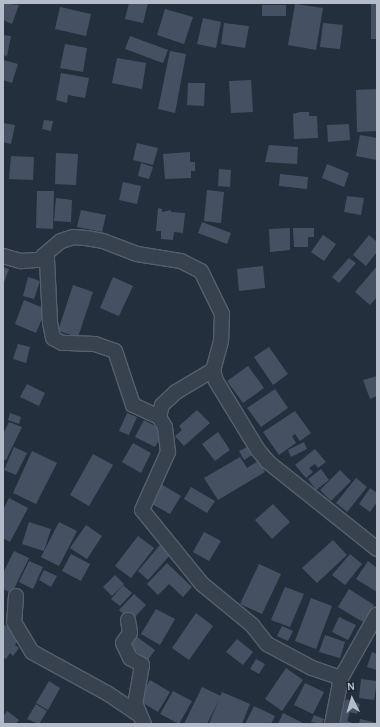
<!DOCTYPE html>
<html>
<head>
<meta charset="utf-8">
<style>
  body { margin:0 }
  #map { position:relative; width:380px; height:727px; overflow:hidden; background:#242f3e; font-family:"Alegreya Sans",sans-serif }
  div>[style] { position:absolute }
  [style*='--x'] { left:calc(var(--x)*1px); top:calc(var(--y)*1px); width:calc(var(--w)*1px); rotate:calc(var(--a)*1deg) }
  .building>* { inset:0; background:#455162 }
  .roads { filter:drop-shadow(1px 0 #565f6c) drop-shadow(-1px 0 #565f6c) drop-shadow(0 1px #565f6c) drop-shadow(0 -1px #565f6c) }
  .street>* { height:14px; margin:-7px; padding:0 7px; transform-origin:7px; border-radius:7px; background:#38414e }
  span { translate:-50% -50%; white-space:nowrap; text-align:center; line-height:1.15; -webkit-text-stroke:4px #1d2633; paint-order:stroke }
  .frame { position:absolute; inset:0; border:4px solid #b4bcc9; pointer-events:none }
  .north { position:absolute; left:332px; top:679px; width:40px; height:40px; -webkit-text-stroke:3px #1d2633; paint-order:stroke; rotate:355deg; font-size:11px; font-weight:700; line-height:16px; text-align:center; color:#b4bcc9 }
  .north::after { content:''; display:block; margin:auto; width:14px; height:18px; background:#b4bcc9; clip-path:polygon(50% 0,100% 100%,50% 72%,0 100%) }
</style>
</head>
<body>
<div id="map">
  <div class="building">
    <div style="clip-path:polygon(3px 3px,19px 5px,12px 24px,3px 20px)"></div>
    <div style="clip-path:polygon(129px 3px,148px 3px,143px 23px,125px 19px)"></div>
    <div style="clip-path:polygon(371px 3px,377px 3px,377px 39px,371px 39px)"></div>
    <div style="clip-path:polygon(295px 4px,323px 8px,316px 50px,288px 45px)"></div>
    <div style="clip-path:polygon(262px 5px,286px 5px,286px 16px,262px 16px)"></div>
    <div style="clip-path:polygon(60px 7px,91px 14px,86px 36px,55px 29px)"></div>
    <div style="clip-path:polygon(165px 9px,193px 17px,184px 44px,157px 35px)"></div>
    <div style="clip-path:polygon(203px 18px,221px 22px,216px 48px,197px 44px)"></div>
    <div style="clip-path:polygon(224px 23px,249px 26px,245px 48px,221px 44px)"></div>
    <div style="clip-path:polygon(323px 23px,343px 25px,340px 49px,320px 47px)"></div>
    <div style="clip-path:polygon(3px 35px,11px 36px,7px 56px,3px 55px)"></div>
    <div style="clip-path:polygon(130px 36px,168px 50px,163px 63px,125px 49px)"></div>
    <div style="clip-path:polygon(65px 44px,87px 48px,83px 72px,60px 68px)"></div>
    <div style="clip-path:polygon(170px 51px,186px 54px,175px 113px,158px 109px)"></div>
    <div style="clip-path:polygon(117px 58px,146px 63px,142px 89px,112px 83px)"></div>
    <div style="clip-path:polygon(3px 60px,18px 64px,12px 83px,3px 80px)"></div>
    <div style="clip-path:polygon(61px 73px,89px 78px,85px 98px,68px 95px,67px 103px,56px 100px)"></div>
    <div style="clip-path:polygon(251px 80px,253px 112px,231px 113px,229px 81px)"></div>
    <div style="clip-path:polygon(188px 83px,205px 83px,204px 106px,187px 105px)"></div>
    <div style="clip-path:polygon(377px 89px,377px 131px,357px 132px,356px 90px)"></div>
    <div style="clip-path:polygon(300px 112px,309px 112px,309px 116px,317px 116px,318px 138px,294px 139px,293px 114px)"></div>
    <div style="clip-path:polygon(44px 120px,53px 121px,51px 131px,42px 129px)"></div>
    <div style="clip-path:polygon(3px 123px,15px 125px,11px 144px,3px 142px)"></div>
    <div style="clip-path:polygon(349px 124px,350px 140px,328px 142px,327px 125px)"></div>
    <div style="clip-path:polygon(360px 135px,377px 138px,377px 160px,356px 156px)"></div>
    <div style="clip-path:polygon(137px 143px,158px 148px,153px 165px,133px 160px)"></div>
    <div style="clip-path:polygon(269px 145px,298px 147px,297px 164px,265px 162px)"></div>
    <div style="clip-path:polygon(190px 152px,190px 162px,195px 162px,195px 171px,191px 171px,191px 178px,165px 179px,163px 154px)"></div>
    <div style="clip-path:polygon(56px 153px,78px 154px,76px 185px,55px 184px)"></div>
    <div style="clip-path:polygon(11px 156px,34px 157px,33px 180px,9px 179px)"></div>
    <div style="clip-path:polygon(141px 163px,153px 167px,149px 179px,138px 176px)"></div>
    <div style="clip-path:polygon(327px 164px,349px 173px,344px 187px,322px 178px)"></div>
    <div style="clip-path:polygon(219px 169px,231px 170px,230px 187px,218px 186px)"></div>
    <div style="clip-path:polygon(280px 174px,308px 177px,307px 189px,279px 186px)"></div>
    <div style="clip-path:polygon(123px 182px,141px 186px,137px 204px,119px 200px)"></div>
    <div style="clip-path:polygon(207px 190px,224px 192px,221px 223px,204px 221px)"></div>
    <div style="clip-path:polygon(37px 191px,54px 191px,53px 229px,36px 228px)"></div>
    <div style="clip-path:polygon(347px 196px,364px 198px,361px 215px,344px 212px)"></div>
    <div style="clip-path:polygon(56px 198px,72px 200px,71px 222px,54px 221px)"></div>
    <div style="clip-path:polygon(158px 208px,162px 209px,162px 212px,171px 210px,171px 212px,185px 213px,183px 233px,174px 232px,173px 240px,161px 239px,161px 231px,156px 231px)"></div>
    <div style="clip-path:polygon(81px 210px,106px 215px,102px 232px,77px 227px)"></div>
    <div style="clip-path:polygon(202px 222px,231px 233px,227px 244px,198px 233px)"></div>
    <div style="clip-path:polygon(290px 228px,290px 250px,270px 252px,269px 229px)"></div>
    <div style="clip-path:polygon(293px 228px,314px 228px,314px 237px,308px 237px,308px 247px,294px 247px)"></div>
    <div style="clip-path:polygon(323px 235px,336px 244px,324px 261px,311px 252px)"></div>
    <div style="clip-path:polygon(369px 235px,377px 242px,377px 252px,366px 266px,353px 255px)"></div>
    <div style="clip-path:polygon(349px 258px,356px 263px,339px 283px,332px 277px)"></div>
    <div style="clip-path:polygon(263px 266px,265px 288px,239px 291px,237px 269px)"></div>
    <div style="clip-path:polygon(377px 266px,377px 297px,370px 305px,355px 292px)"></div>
    <div style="clip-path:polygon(3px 267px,9px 269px,3px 285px)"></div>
    <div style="clip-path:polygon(28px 277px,40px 281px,34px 299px,23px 296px)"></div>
    <div style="clip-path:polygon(113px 277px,133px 286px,119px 316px,100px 308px)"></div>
    <div style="clip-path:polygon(73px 285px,93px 292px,78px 337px,58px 331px)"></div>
    <div style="clip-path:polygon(24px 300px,46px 309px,36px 333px,15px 324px)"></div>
    <div style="clip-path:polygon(18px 344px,30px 347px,26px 363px,13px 359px)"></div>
    <div style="clip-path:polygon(269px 347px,288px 374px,273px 385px,254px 357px)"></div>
    <div style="clip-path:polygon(248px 366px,264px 388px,243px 403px,227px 381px)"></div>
    <div style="clip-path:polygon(377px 376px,377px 396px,370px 399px,363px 380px)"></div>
    <div style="clip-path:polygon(27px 384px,45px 393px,39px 406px,20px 397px)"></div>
    <div style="clip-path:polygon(275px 389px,288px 408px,261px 427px,247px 408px)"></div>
    <div style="clip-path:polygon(197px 410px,210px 423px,184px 446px,175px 436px,182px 430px,179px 426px)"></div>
    <div style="clip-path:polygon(295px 411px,311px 433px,300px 441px,295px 434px,292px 436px,296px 443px,279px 455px,263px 432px)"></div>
    <div style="clip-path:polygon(10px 413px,21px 417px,19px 424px,8px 420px)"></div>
    <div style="clip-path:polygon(127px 413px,137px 417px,129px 435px,119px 431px)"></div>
    <div style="clip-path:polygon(144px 420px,164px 431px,155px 447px,135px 437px)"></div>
    <div style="clip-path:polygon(9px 422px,22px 427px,6px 460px,3px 459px,3px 434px)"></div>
    <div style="clip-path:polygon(218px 432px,230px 450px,215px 461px,202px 444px)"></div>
    <div style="clip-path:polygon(304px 442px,307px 449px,291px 457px,288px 450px)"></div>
    <div style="clip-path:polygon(133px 443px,151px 453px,141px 473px,122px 462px)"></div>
    <div style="clip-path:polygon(14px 447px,27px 453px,16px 475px,4px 470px)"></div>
    <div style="clip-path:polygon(247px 447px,252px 455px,244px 460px,239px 451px)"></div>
    <div style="clip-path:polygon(315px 449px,326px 462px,318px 468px,315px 464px,309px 468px,313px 472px,306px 478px,295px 465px)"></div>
    <div style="clip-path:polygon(32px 451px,57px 463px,36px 504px,13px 493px)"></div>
    <div style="clip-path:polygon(93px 454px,113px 465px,89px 506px,70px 495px)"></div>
    <div style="clip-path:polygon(240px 457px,247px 468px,258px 461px,265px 472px,218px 500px,204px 478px)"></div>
    <div style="clip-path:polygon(321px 469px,329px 480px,316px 490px,308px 479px)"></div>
    <div style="clip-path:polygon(340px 470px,351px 481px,331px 501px,320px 490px)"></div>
    <div style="clip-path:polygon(356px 478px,367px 487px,347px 512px,336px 503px)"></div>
    <div style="clip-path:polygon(161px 484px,181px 496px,170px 514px,150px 503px)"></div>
    <div style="clip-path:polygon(191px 487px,215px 501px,207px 513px,184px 499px)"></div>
    <div style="clip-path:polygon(370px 488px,377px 493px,377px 502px,370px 512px,359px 504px)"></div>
    <div style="clip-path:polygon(9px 498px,28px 508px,10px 542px,3px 538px,3px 510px)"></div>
    <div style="clip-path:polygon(273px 504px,290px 522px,272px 539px,255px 520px)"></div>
    <div style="clip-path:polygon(29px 522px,51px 529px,44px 551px,22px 544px)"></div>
    <div style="clip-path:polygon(59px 522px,77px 531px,59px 566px,41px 557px)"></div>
    <div style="clip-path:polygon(86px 525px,102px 536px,87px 559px,70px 548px)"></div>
    <div style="clip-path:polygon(204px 532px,221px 541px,209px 561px,193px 552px)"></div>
    <div style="clip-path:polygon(138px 536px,154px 548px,131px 578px,115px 566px)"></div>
    <div style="clip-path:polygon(333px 540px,347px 555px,317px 583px,302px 568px)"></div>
    <div style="clip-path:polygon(160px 545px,171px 554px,148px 580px,138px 571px)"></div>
    <div style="clip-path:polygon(14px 551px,29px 558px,12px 593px,3px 589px,3px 573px)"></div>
    <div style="clip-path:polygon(71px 554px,90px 564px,81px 581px,62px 571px)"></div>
    <div style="clip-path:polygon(350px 554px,362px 564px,345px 585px,332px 575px)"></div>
    <div style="clip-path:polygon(29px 561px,43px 567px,33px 589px,19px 582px)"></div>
    <div style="clip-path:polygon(368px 561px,377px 568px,377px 592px,356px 579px)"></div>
    <div style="clip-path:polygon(167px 563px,192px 587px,183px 597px,169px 584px,158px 595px,147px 584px)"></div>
    <div style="clip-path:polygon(259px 564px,281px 574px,262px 614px,240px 604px)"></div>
    <div style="clip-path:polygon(44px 570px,57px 576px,51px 587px,39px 580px)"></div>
    <div style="clip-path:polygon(115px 575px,124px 584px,112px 596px,103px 587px)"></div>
    <div style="clip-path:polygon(123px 585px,132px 593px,120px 606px,111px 599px)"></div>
    <div style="clip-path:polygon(285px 587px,304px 594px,290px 627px,271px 620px)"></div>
    <div style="clip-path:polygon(349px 589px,374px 605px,363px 622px,338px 607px)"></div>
    <div style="clip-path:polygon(134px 594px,146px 605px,131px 621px,119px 610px)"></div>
    <div style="clip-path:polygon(311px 598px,332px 606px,316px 649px,295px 641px)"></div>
    <div style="clip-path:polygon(156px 609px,175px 619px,160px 645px,141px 634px)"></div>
    <div style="clip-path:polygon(196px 613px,213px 626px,189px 660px,172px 648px)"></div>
    <div style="clip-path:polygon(339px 617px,356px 625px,348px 640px,332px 632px)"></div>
    <div style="clip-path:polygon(3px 624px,21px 636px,15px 645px,19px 648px,13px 656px,10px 653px,6px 659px,3px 657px)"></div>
    <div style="clip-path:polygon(282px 626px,293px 631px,288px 641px,277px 636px)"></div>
    <div style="clip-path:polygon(133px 634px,155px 650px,148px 660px,126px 644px)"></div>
    <div style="clip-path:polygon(325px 635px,345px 642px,340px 658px,319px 652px)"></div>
    <div style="clip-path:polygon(237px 639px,253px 652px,243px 665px,226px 652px)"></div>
    <div style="clip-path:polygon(372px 652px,377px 654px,377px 670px,367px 667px)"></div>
    <div style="clip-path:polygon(256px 659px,265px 664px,259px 674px,250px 669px)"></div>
    <div style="clip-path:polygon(286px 668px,303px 680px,282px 711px,265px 699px)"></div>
    <div style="clip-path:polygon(361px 679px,377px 681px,374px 700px,359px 698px)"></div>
    <div style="clip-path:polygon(150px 680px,170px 692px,158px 712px,138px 700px)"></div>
    <div style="clip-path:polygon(49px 681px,60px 688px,48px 710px,36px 703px)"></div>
    <div style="clip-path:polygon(305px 683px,324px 692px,313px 714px,294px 705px)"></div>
    <div style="clip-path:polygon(202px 687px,221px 696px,207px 724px,184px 724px)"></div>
    <div style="clip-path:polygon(173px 691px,192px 701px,179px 724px,160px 714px)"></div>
    <div style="clip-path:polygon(222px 692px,250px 704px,242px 724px,209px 724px)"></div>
    <div style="clip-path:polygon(346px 699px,360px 704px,357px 714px,350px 712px,347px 721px,355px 724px,338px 724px)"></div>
    <div style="clip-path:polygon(36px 704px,47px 711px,39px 724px,27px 719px)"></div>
    <div style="clip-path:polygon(254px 706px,275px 716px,271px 724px,245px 724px)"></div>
    <div style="clip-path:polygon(7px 711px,19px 720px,16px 724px,3px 724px,3px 717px)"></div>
    <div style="clip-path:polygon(283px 713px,303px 723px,302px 724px,278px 724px)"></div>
    <div style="clip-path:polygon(314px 715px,324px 719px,322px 724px,311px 722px)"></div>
    <div style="clip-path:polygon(360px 719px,377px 723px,377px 724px,359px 724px)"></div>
  </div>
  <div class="roads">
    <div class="street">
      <div style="--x:3;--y:256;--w:19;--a:16"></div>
      <div style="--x:21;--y:261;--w:26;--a:-4"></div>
      <div style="--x:159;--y:417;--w:12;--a:-76"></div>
      <div style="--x:162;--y:405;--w:19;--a:-43"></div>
      <div style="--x:176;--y:392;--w:43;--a:-30.7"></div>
      <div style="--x:16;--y:596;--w:26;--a:94"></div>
      <div style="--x:14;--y:622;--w:35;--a:59"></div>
      <div style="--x:32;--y:652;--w:85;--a:28.7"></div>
      <div style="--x:107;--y:693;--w:36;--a:34"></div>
      <div style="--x:128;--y:620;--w:13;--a:81"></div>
      <div style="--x:130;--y:633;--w:12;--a:125"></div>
      <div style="--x:123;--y:643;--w:17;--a:65"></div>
      <div style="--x:130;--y:658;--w:14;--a:30"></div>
      <div style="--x:142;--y:665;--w:39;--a:100"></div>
      <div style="--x:135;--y:703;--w:23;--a:67"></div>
      <div style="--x:341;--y:678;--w:31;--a:-161"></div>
      <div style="--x:312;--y:668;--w:51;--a:-151.9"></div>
      <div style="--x:267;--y:644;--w:24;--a:-128"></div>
      <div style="--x:252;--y:625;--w:65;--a:-140.6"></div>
      <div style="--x:202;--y:584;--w:95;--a:-129"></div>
      <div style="--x:142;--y:510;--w:64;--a:-65.9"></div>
      <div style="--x:168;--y:452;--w:25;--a:-97"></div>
      <div style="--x:165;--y:427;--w:12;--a:-121"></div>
      <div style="--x:159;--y:417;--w:29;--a:-155"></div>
      <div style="--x:133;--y:405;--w:57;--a:-108.4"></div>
      <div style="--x:115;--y:351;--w:21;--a:-161"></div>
      <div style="--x:95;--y:344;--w:33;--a:-178"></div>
      <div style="--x:62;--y:343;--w:10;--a:-151"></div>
      <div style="--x:53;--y:338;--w:15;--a:-101"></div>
      <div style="--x:50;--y:323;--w:64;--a:-92.7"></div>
      <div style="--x:47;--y:259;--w:5;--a:-143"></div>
      <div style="--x:43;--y:256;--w:23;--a:-40"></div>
      <div style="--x:61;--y:241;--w:13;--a:-18"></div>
      <div style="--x:73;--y:237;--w:13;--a:4"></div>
      <div style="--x:86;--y:238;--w:17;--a:10"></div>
      <div style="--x:103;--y:241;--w:36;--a:21"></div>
      <div style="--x:137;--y:254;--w:45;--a:9"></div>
      <div style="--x:181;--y:261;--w:22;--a:27"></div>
      <div style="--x:201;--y:271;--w:48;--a:64"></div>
      <div style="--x:222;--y:314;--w:27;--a:92"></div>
      <div style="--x:221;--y:341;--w:30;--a:105"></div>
      <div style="--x:213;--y:370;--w:11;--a:75"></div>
      <div style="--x:216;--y:381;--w:81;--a:58.7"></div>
      <div style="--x:258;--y:450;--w:16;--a:50"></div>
      <div style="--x:268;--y:462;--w:139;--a:38.6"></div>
      <div style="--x:332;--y:724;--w:47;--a:-78.9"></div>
      <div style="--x:341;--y:678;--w:73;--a:-60.6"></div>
    </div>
  </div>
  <div class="frame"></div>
  <div class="north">N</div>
</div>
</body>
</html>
